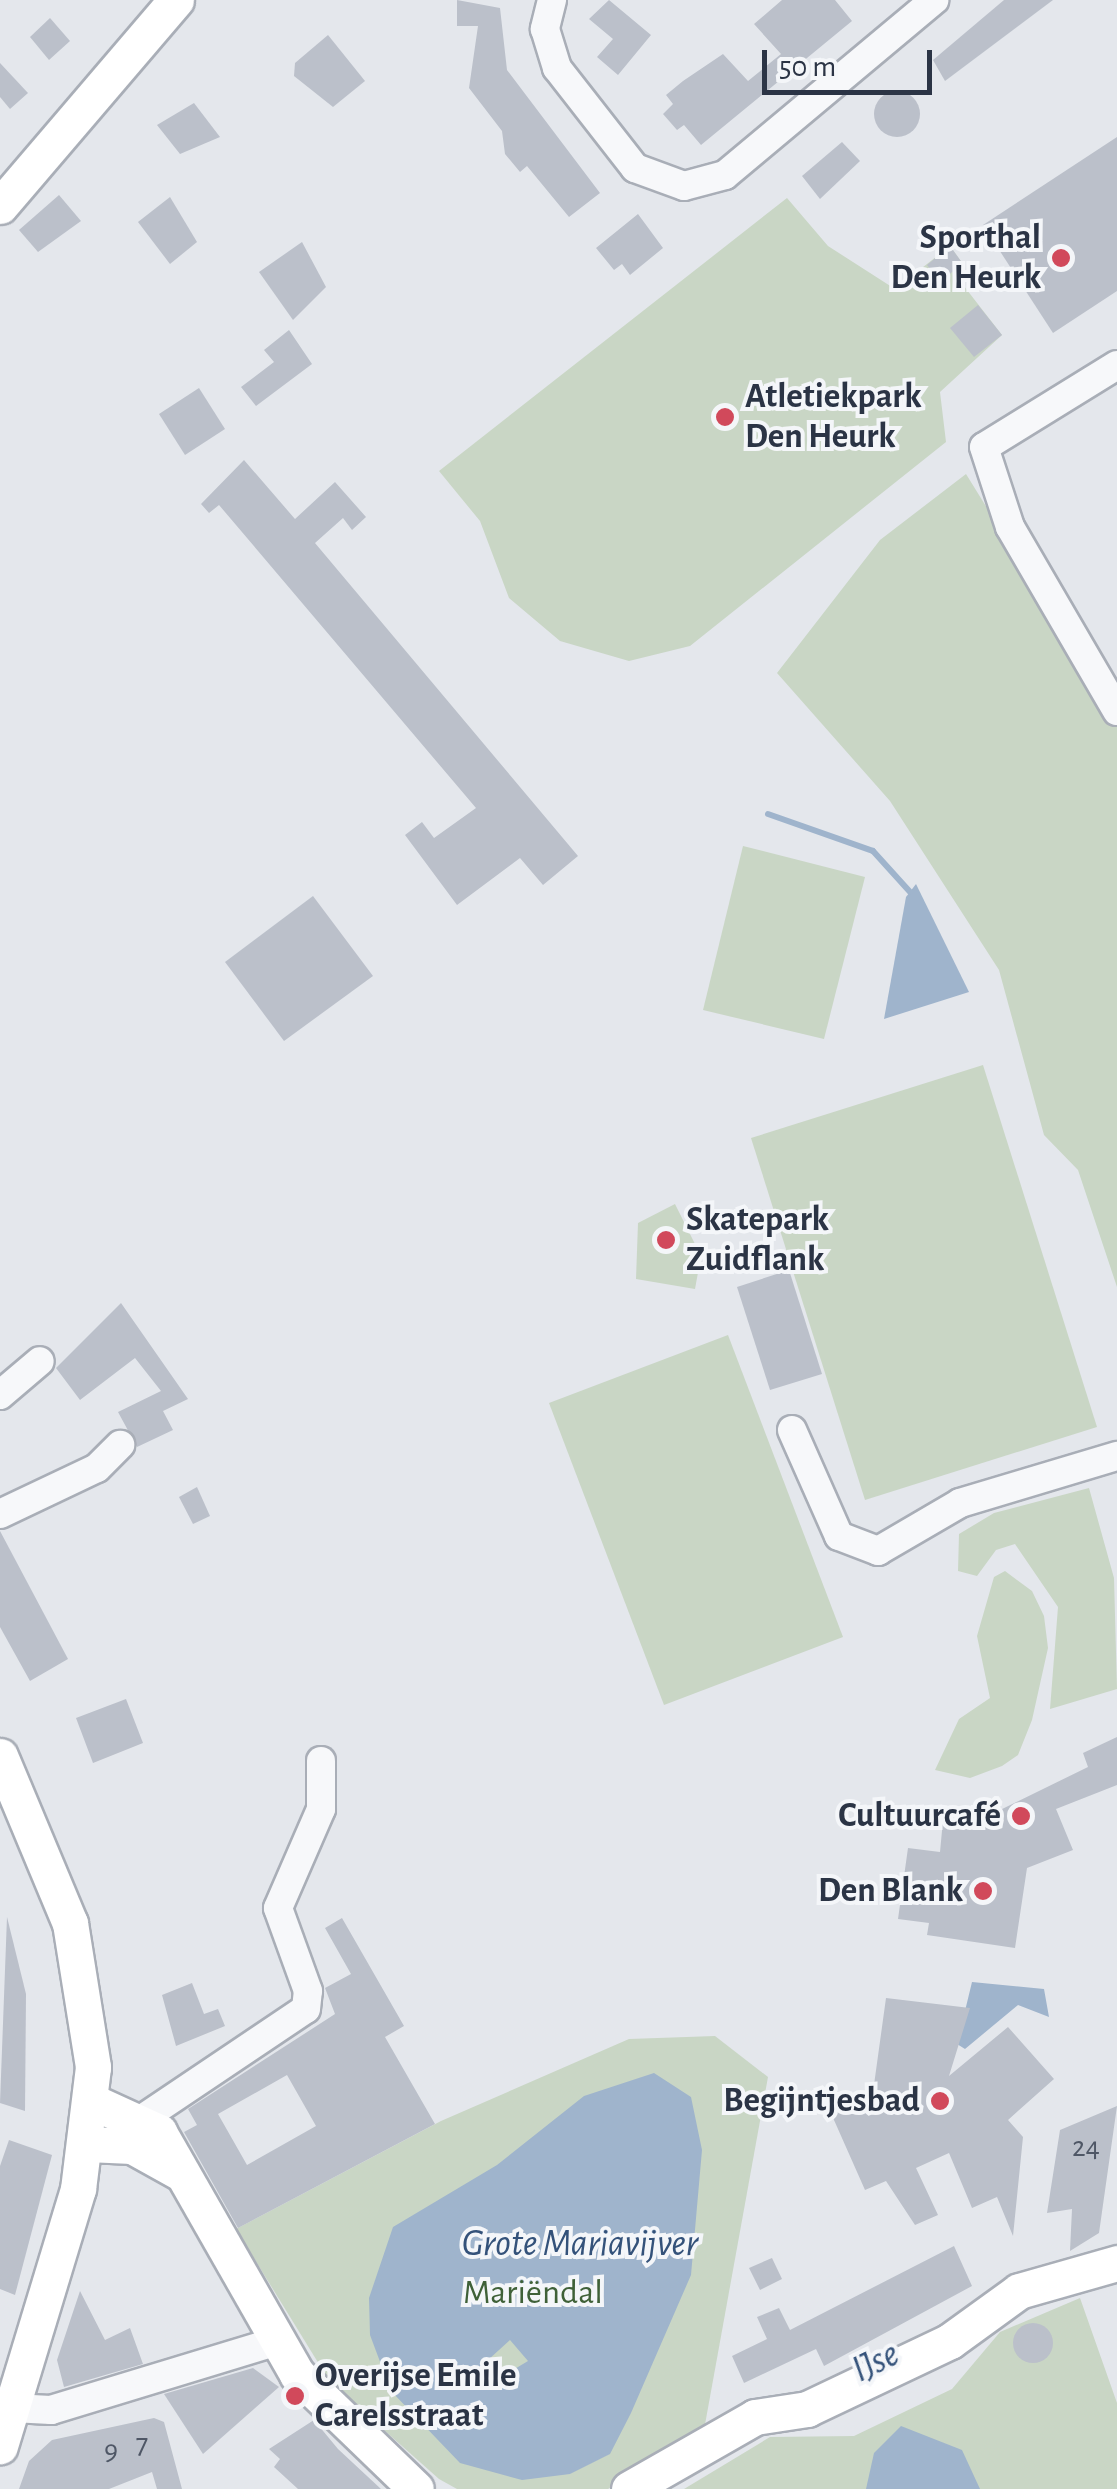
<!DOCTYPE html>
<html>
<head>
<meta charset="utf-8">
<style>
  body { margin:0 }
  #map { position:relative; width:1117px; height:2489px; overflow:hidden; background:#e4e7ec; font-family:"Alegreya Sans",sans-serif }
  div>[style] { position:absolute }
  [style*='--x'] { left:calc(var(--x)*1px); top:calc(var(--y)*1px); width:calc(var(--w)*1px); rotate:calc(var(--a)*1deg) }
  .green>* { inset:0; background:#c9d6c5 }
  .water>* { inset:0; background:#9fb4cc }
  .stream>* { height:6px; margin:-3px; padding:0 3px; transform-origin:3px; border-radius:3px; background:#9fb4cc }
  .building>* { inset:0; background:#bbc0ca }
  .round { border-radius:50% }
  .roads { filter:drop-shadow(2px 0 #a9aeb7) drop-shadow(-2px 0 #a9aeb7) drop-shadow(0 2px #a9aeb7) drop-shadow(0 -2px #a9aeb7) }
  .minor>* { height:28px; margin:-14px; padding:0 14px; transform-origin:14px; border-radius:14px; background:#f7f8fa }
  .major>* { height:35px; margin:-17.5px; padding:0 17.5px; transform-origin:17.5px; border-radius:17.5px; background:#fff }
  .dots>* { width:28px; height:28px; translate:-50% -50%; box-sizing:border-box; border:5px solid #f4f6f9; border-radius:50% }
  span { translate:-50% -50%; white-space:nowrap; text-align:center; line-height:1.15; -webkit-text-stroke:8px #f4f6f9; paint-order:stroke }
  .number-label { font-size:30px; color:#4f5766 }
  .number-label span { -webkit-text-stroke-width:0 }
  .poi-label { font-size:35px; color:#2b3445; font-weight:700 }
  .right { translate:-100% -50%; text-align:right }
  .left { translate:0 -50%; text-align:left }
  .park-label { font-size:35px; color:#3f6138 }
  .water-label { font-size:38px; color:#34527a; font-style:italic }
  .scale { position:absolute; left:762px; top:50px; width:170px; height:45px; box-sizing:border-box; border:5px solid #2b3445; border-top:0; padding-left:12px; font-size:30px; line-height:35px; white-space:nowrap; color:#2b3445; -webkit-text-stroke:8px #f4f6f9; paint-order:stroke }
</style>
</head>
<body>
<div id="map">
  <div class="green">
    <div style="clip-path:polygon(787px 198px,828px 246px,895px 289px,950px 246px,963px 264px,953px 272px,1002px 335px,940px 392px,946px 442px,690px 646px,629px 661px,560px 641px,509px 598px,480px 521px,439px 471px)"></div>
    <div style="clip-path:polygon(966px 474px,1117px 718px,1117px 1287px,1078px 1170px,1044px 1135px,999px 970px,890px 801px,777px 673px,880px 540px)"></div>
    <div style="clip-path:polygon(743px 846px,865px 877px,824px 1039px,703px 1010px)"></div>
    <div style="clip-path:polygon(983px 1065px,1097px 1427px,865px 1500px,751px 1138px)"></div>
    <div style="clip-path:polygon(675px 1204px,701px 1256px,695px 1289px,636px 1279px,638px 1223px)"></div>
    <div style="clip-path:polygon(728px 1335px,843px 1637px,664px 1705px,549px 1403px)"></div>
    <div style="clip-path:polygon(1089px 1488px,1114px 1578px,1117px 1689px,1050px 1709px,1058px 1607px,1015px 1544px,996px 1550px,977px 1576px,958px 1571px,959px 1534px,994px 1513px)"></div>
    <div style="clip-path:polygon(1005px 1571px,1032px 1591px,1044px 1616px,1048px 1648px,1032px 1720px,1018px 1755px,1002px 1766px,970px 1778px,935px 1770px,959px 1719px,990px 1698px,977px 1636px,994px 1577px)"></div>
    <div style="clip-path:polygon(715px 2036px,768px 2077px,704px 2430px,608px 2489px,457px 2489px,439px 2479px,330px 2382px,236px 2229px,441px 2121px,629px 2039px)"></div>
    <div style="clip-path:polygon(1080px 2298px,1117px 2403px,1117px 2489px,684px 2489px,770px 2437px,854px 2436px,952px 2389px,1000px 2332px)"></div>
  </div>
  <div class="water">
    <div style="clip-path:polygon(916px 884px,969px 992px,884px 1019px,906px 897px)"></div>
    <div style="clip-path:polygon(972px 1982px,1044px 1989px,1049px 2017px,1018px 2005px,965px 2049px,957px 2044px)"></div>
    <div style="clip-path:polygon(evenodd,654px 2073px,691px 2097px,702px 2150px,691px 2275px,631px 2413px,610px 2454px,570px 2474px,522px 2480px,460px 2463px,391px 2391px,370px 2335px,369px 2298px,393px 2227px,497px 2165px,584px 2096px,654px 2073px,510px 2340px,528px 2361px,503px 2376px,488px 2360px,510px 2340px)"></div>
    <div style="clip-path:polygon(901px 2426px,962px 2450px,980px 2489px,866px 2489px,874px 2453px)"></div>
  </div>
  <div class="stream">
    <div style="--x:768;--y:814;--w:111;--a:19.4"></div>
    <div style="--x:873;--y:851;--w:55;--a:47.9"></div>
  </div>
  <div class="building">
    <div style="clip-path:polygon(457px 0,500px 8px,507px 70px,600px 193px,569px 217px,527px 166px,520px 172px,505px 154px,502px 131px,469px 88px,478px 26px,457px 26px)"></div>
    <div style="clip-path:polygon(609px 0,651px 35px,618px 75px,597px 57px,613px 39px,589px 19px)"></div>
    <div style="clip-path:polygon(782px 0,835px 0,852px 21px,701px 145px,684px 125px,677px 130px,663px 114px,673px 104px,666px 95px,683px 81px,723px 54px,748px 81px,781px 54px,754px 24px)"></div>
    <div style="clip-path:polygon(1004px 0,1053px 0,945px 81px,933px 60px)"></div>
    <div style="clip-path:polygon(50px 18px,70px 41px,49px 60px,30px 37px)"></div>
    <div style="clip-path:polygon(328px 35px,365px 81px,333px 107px,294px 76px,295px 63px)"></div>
    <div style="clip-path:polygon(0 63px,28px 93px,10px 109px,0 97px)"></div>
    <div class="round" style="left:874px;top:91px;width:46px;height:46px"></div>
    <div style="clip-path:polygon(194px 103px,220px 137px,180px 154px,157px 125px)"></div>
    <div style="clip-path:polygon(1117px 137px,1117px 291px,1053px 333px,983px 225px)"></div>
    <div style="clip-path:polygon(842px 142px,860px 161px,820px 199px,802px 176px)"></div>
    <div style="clip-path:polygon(59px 195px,81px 221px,38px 252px,19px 230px)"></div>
    <div style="clip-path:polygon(170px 197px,197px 242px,170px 264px,138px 222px)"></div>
    <div style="clip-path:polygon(638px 214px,663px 248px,630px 275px,622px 264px,614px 270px,596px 248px)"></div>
    <div style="clip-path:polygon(302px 242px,326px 287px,293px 320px,259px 272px)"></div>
    <div style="clip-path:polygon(950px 246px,963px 264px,940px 281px,927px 265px)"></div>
    <div style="clip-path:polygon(978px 305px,1002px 335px,974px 357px,950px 328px)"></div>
    <div style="clip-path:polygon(289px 330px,312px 364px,256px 406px,241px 387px,274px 362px,264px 350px)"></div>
    <div style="clip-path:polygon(199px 388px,225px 429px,185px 455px,159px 414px)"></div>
    <div style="clip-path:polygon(244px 460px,295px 519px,335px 482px,366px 517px,352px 530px,343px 518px,315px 543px,578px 856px,543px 885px,520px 858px,457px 905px,405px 835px,422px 822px,434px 838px,476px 808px,219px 505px,209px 513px,201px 504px)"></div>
    <div style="clip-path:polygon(313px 896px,373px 976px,284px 1041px,225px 962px)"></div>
    <div style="clip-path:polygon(789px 1270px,822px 1374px,770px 1390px,737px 1287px)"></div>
    <div style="clip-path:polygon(121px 1303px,188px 1399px,163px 1411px,173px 1430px,137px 1447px,118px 1412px,161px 1391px,135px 1358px,80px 1400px,56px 1368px)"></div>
    <div style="clip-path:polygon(197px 1487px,210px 1516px,193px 1524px,179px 1497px)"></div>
    <div style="clip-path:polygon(0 1531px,68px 1659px,30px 1681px,0 1627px)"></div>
    <div style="clip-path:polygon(126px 1699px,143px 1743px,93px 1763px,76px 1718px)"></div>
    <div style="clip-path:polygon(1117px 1737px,1117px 1785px,1056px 1809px,1073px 1850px,1027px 1868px,1015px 1948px,927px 1935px,929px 1923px,898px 1919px,908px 1848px,940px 1852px,943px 1820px,965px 1824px,998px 1811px,1088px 1767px,1083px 1753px)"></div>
    <div style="clip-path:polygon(7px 1917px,26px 1994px,25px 2111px,0 2103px)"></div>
    <div style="clip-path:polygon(evenodd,342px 1918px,404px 2026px,385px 2037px,435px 2124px,238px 2228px,184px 2132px,197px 2125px,188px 2109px,335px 2014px,325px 1988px,351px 1974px,325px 1928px,342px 1918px,287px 2075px,316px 2126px,247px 2165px,218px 2114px,287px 2075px)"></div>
    <div style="clip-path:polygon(192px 1983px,204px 2014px,218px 2009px,225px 2026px,176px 2046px,162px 1995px)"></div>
    <div style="clip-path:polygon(886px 1998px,970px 2008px,949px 2076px,1008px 2027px,1054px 2079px,1008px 2120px,1023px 2137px,1013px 2236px,997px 2197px,972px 2208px,949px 2153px,916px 2168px,938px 2215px,915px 2225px,886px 2181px,865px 2190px,830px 2111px,873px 2092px)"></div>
    <div style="clip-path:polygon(1117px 2106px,1099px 2233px,1070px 2251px,1072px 2209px,1047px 2213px,1060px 2130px)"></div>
    <div style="clip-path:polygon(9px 2140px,52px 2155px,15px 2295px,0 2289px,0 2166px)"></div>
    <div style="clip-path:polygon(954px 2246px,972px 2286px,824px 2366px,816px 2349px,744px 2383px,732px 2356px,767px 2339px,757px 2317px,779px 2308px,790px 2330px)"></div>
    <div style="clip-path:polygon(772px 2258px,782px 2279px,760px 2290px,749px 2268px)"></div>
    <div style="clip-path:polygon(80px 2291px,105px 2340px,130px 2328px,143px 2364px,64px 2387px,57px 2360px)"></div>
    <div class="round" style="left:1013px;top:2323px;width:40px;height:40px"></div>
    <div style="clip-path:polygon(253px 2368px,279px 2387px,203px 2454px,164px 2394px)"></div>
    <div style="clip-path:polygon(154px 2418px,164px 2422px,182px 2489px,157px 2489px,152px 2472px,109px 2489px,19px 2489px,29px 2461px,52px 2440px)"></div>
    <div style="clip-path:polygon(314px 2420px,338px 2449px,381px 2489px,298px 2489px,274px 2467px,280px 2459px,269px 2449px)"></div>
  </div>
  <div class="roads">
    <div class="minor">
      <div style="--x:552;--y:0;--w:30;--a:104"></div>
      <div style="--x:545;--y:29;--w:41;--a:72.9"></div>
      <div style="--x:557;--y:68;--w:127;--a:52"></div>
      <div style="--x:635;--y:168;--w:52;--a:20.2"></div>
      <div style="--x:684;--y:186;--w:42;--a:-15"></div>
      <div style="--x:725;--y:175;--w:273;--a:-39.9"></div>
      <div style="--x:1117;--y:365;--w:156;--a:148.3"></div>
      <div style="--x:984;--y:447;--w:84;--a:72"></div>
      <div style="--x:1010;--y:527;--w:213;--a:59.8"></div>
      <div style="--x:0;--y:1395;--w:52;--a:-40.4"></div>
      <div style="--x:792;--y:1430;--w:116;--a:66.1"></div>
      <div style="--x:839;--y:1536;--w:42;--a:21"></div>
      <div style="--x:878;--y:1551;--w:95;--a:-30.3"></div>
      <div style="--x:960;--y:1503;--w:164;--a:-16.7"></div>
      <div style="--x:0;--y:1514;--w:107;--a:-25.4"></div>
      <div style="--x:97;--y:1468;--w:33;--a:-45"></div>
      <div style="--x:142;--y:2119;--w:197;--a:-33.9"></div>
      <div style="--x:306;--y:2009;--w:18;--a:-84"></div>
      <div style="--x:308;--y:1991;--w:88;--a:-109.9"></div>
      <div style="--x:278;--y:1908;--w:108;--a:-66.5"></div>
      <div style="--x:321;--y:1809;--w:48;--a:-90"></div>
      <div style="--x:12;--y:2408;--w:39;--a:3"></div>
      <div style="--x:51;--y:2410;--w:234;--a:-16.9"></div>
    </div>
    <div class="major">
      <div style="--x:0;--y:206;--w:271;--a:-49.5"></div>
      <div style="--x:0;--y:1756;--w:181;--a:67.3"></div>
      <div style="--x:70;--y:1923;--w:146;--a:80.9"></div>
      <div style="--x:93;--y:2067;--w:123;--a:97"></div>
      <div style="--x:78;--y:2189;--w:269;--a:106.9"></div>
      <div style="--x:91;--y:2101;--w:75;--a:24.5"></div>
      <div style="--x:159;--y:2132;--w:279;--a:60.3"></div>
      <div style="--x:297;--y:2374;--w:165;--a:44"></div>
      <div style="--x:87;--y:2144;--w:45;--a:2.5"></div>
      <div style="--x:132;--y:2146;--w:54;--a:29"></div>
      <div style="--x:629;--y:2489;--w:145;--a:-29.7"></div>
      <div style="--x:755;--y:2417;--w:53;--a:-8.7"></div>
      <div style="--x:807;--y:2409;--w:158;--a:-25.4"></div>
      <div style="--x:950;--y:2341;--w:85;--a:-35.9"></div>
      <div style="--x:1019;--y:2291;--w:102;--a:-15.9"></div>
    </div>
  </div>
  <div class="dots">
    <div style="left:1061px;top:258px;background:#d1495b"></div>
    <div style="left:725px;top:417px;background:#d1495b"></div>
    <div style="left:666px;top:1240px;background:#d1495b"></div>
    <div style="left:1021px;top:1816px;background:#d1495b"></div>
    <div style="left:983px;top:1891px;background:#d1495b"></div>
    <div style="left:940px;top:2101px;background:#d1495b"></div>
    <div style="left:295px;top:2396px;background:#d1495b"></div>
  </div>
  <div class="number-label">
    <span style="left:1086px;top:2147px">24</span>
    <span style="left:142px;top:2444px">7</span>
    <span style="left:111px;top:2451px">9</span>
  </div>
  <div class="poi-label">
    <span class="right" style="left:1041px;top:258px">Sporthal<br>Den Heurk</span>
    <span class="left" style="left:745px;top:417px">Atletiekpark<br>Den Heurk</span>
    <span class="left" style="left:686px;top:1240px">Skatepark<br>Zuidflank</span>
    <span class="right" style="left:1001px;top:1816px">Cultuurcafé</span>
    <span class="right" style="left:963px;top:1891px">Den Blank</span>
    <span class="right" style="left:920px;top:2101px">Begijntjesbad</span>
    <span class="left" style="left:315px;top:2396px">Overijse Emile<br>Carelsstraat</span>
  </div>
  <div class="park-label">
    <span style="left:533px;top:2293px">Mariëndal</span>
  </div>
  <div class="water-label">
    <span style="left:580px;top:2245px">Grote Mariavijver</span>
    <span style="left:876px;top:2363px;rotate:-26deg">IJse</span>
  </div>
  <div class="scale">50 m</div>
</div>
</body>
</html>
